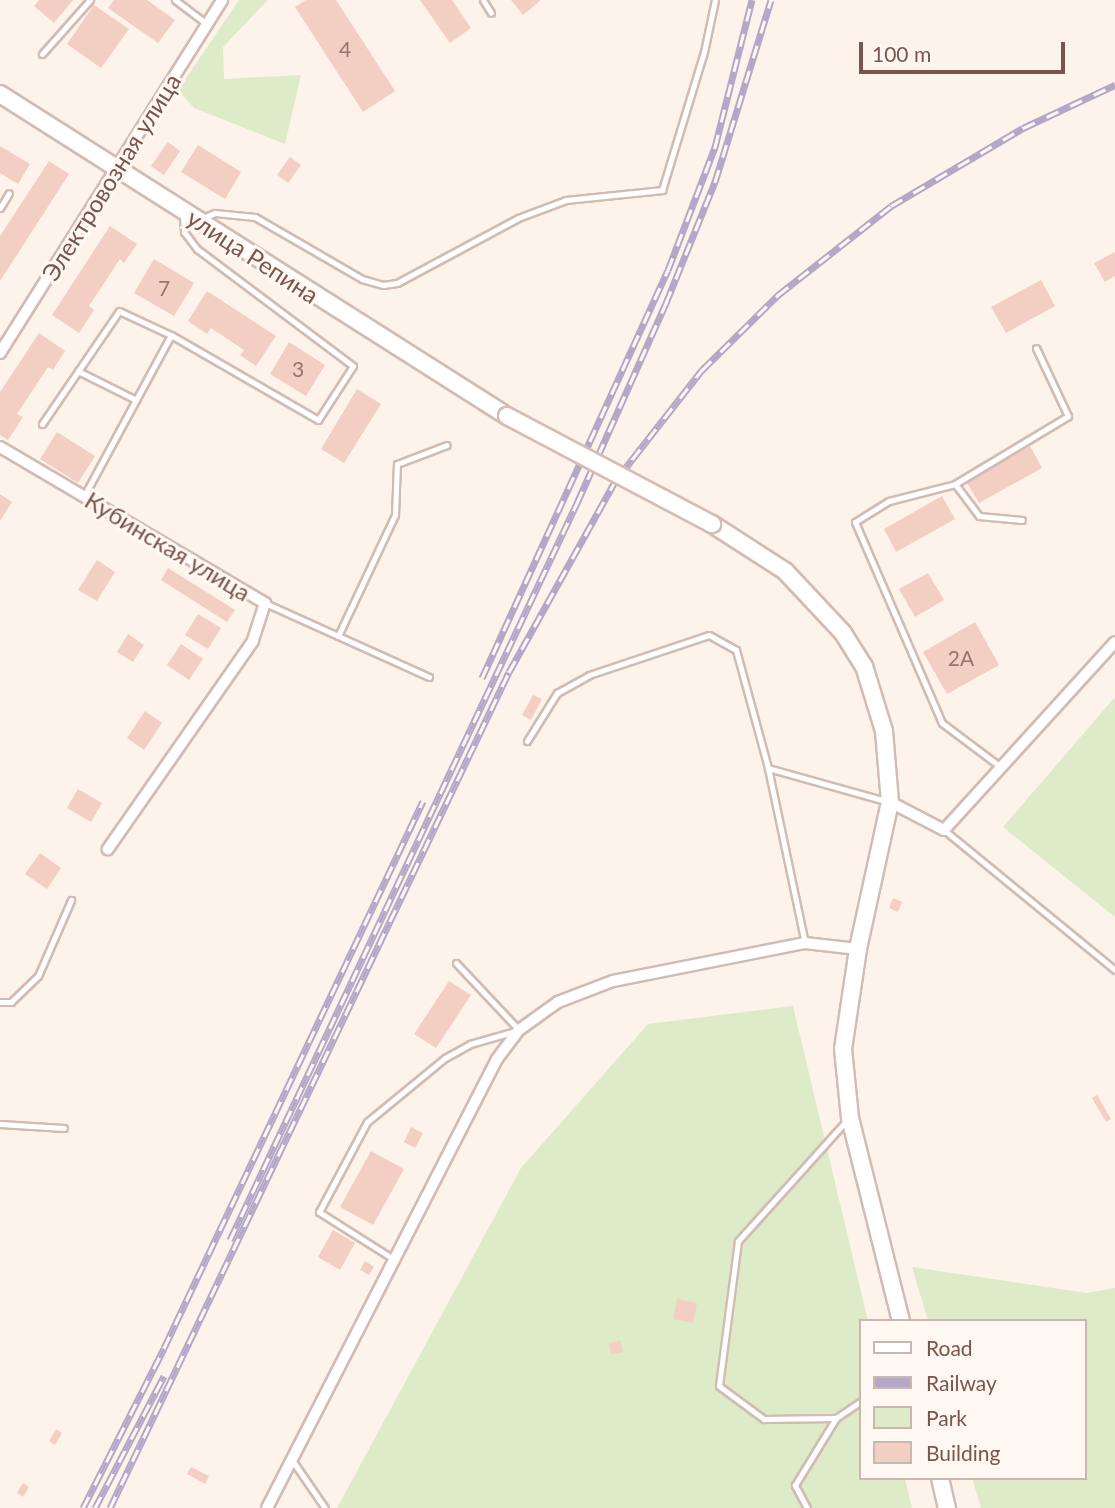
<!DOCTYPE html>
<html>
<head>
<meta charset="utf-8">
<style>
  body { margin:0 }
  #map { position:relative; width:1115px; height:1508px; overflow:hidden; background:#fdf3eb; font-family:Lato,sans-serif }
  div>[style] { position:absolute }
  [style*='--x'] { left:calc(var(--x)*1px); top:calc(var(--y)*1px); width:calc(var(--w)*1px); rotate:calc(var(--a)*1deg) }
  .green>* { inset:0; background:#ddebc9 }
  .building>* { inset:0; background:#f2cec3 }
  .roads { filter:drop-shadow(2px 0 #d2bbb3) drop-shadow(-2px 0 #d2bbb3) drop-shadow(0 2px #d2bbb3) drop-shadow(0 -2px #d2bbb3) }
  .lane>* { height:5px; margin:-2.5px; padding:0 2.5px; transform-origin:2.5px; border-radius:2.5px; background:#fff }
  .street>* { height:10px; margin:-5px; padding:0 5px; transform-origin:5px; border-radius:5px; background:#fff }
  .secondary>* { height:16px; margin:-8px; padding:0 8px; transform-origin:8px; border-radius:8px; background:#fff }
  .rail>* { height:7px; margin-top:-3.5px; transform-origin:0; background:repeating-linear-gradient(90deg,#fff8f2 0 13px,#b4a8c8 0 26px); box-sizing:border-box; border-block:2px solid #b4a8c8 }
  .bridges { filter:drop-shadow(2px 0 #d7bcb3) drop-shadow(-2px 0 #d7bcb3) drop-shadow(0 2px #d7bcb3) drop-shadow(0 -2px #d7bcb3) }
  .secondary-bridge>* { height:16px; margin:-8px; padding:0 8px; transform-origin:8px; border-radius:8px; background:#fff }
  span { translate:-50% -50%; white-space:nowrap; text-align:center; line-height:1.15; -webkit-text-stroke:6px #fff8f2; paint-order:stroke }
  .number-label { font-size:21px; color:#97736a }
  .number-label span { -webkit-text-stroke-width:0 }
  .street-label { font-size:24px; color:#79554d }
  .legend { position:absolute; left:859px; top:1319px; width:228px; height:161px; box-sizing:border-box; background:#fff8f2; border:2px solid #c9b7b0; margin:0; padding:9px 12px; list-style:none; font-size:21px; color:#79554d }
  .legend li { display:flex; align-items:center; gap:14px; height:35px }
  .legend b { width:35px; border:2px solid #c9b7b0 }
  .scale { position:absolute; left:859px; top:42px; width:206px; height:32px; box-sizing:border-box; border:4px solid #79554d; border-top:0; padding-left:9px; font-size:21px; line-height:24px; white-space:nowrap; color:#79554d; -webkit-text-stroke:5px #fff8f2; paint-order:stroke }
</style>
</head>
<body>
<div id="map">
  <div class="green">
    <div style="clip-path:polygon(239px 0,268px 0,223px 47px,224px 79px,301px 75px,285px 144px,194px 108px,178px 90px)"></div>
    <div style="clip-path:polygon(1115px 697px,1115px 917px,1003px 827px)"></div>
    <div style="clip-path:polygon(793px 1006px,868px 1321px,861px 1321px,861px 1478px,905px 1478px,912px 1508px,337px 1508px,521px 1168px,648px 1024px)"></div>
    <div style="clip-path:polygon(912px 1267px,1087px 1293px,1115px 1288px,1115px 1508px,981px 1508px,972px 1478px,1085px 1478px,1085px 1321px,928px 1321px)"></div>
  </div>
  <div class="building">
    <div style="clip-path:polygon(39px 0,73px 0,54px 23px,34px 6px)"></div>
    <div style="clip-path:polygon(114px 0,147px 0,175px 20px,158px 43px,108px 8px)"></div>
    <div style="clip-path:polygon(306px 0,336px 0,395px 91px,363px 112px,295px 7px)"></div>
    <div style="clip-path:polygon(420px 0,452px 0,471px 28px,450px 43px)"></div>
    <div style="clip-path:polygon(511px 0,541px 0,523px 15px)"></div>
    <div style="clip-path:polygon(94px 5px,129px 29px,101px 68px,67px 44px)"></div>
    <div style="clip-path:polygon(168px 142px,180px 151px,164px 175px,151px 166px)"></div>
    <div style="clip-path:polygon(198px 145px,241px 172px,225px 199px,181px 172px)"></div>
    <div style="clip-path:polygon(0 146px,30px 164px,18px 184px,0 173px)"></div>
    <div style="clip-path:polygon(290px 157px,301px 165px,288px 183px,277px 175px)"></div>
    <div style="clip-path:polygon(49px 161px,69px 174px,0 281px,0 236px)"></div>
    <div style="clip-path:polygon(110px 226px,137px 244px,124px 263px,120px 259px,89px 306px,94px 310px,79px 333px,52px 315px)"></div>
    <div style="clip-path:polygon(1115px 252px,1115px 276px,1105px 282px,1094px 263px)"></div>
    <div style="clip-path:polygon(154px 259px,194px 283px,174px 316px,134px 293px)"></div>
    <div style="clip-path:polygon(1041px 280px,1055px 306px,1006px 333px,991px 307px)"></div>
    <div style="clip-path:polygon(207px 291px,276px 336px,256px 366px,240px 355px,244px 350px,211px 328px,207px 334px,188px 321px)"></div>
    <div style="clip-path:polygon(39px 333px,65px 351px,53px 370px,48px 367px,17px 414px,23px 417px,8px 440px,0 435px,0 392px)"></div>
    <div style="clip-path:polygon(289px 342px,325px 365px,306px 396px,270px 374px)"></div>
    <div style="clip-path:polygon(357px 389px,381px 404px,344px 463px,321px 449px)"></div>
    <div style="clip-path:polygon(57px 432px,95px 456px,78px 483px,40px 459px)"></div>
    <div style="clip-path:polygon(1030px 446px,1042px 468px,979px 503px,966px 481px)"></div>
    <div style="clip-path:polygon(0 494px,12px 502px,0 521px)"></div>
    <div style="clip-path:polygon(942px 496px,955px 519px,896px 552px,884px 529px)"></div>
    <div style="clip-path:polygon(97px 560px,115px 572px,97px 601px,78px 590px)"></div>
    <div style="clip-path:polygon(168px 568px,235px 610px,227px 622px,161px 580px)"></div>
    <div style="clip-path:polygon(928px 573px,944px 600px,915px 617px,899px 589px)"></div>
    <div style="clip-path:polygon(198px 614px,221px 628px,208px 649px,185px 635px)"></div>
    <div style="clip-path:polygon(975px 622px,999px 665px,947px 694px,923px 652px)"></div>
    <div style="clip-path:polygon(128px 634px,144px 645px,133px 662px,117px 652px)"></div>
    <div style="clip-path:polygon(181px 644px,203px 659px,189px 680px,167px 665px)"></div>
    <div style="clip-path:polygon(533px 695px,542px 699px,531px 720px,522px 715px)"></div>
    <div style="clip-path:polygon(145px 711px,162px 723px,144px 750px,127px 738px)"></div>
    <div style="clip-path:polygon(78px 789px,102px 803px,91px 822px,67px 808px)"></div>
    <div style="clip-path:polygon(40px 853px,61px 868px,47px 889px,25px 874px)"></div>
    <div style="clip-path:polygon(893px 898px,902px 902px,898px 912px,889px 908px)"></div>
    <div style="clip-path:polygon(449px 981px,471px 995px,436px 1048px,414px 1034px)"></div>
    <div style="clip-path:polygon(1097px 1095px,1111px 1119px,1106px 1122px,1092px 1098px)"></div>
    <div style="clip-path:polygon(411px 1127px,423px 1133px,415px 1148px,404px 1142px)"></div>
    <div style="clip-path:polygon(371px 1151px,404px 1169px,373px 1225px,340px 1207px)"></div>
    <div style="clip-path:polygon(333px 1230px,355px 1243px,340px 1270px,318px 1257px)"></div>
    <div style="clip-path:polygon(365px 1261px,374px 1267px,369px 1275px,360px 1270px)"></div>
    <div style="clip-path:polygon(677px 1299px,697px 1303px,693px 1323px,673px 1319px)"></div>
    <div style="clip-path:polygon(620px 1340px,623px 1352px,611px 1354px,609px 1343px)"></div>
    <div style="clip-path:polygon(56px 1429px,62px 1433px,55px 1445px,49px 1441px)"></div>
    <div style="clip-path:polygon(191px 1467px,209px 1476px,205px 1484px,187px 1474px)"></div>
    <div style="clip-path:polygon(23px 1483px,29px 1487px,23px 1497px,17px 1493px)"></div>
  </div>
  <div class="roads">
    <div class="lane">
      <div style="--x:175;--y:0;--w:40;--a:37"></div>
      <div style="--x:483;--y:0;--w:15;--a:58"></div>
      <div style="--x:42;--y:54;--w:72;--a:-48.4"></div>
      <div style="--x:0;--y:208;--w:17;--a:-59"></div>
      <div style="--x:203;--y:218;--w:13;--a:-23"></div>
      <div style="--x:215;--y:213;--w:40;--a:5.7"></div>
      <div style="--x:255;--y:217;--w:124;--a:30.1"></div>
      <div style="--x:362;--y:279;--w:22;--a:16"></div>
      <div style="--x:383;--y:285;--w:14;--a:-8"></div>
      <div style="--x:397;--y:283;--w:137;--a:-28.2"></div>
      <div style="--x:518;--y:218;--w:51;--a:-20.6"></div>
      <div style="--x:566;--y:200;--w:97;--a:-5.9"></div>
      <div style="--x:662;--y:190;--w:144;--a:-73.1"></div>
      <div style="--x:704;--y:52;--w:53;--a:-78.1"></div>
      <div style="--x:78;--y:371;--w:65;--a:26.6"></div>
      <div style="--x:42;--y:424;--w:137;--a:-55.7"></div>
      <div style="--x:119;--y:311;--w:57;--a:24.8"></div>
      <div style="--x:955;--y:484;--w:40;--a:53"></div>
      <div style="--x:979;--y:516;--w:43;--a:5.3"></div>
      <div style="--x:84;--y:496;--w:183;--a:-61.6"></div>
      <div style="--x:171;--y:335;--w:170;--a:30"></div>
      <div style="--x:318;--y:420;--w:64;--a:-57.1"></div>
      <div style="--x:353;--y:366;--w:195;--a:-143.1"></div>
      <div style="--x:197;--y:249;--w:21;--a:-127"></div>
      <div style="--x:184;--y:232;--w:17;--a:-93"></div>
      <div style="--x:265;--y:603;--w:180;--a:24.3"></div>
      <div style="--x:338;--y:636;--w:134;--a:-64.8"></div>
      <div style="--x:395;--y:515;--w:51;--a:-87.8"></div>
      <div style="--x:397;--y:464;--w:53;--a:-20.8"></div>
      <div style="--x:527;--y:741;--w:57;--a:-58"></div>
      <div style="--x:557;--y:693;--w:37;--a:-29"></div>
      <div style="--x:589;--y:675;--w:126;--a:-18.4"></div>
      <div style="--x:709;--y:635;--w:31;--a:29"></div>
      <div style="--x:736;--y:650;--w:122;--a:74.8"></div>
      <div style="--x:768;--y:768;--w:126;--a:15.7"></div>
      <div style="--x:768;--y:768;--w:179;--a:78.1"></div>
      <div style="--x:1002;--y:768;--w:75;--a:-143.1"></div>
      <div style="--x:942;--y:723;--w:219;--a:-113.4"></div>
      <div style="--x:855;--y:522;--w:40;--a:-32"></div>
      <div style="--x:889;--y:501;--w:68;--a:-14.4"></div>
      <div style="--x:955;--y:484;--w:132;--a:-31"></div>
      <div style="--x:1068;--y:416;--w:75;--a:-115.2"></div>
      <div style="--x:944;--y:830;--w:221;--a:39.3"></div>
      <div style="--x:0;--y:1002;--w:11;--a:0"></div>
      <div style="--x:11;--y:1002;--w:37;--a:-44"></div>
      <div style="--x:38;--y:976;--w:83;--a:-66.5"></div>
      <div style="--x:847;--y:1120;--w:163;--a:132"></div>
      <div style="--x:738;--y:1241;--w:146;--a:97.5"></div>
      <div style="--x:719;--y:1386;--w:56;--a:36.3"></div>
      <div style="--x:764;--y:1419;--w:72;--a:-0.8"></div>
      <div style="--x:836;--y:1418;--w:30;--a:-34"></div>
      <div style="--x:0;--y:1124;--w:64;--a:3.6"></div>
      <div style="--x:395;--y:1260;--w:90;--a:-147.7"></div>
      <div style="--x:319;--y:1212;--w:102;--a:-61.9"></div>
      <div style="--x:367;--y:1122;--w:101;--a:-39.4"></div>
      <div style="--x:445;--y:1058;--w:29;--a:-29"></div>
      <div style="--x:470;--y:1044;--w:51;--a:-15.9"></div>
      <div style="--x:519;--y:1030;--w:92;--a:-133.2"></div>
      <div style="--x:292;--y:1460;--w:58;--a:55.5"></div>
      <div style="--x:807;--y:1508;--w:26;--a:-118"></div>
      <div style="--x:795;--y:1485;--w:79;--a:-58.5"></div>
    </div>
    <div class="street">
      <div style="--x:0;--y:353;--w:417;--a:-57.8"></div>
      <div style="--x:0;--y:447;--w:308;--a:30.5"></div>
      <div style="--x:265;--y:603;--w:40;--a:108"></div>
      <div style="--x:253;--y:641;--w:254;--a:124.9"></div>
      <div style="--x:890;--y:802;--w:61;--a:27.4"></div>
      <div style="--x:944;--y:830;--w:254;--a:-47.7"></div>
      <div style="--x:267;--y:1508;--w:504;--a:-62.88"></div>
      <div style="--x:497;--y:1059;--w:36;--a:-53"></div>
      <div style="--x:519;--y:1030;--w:48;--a:-35.7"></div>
      <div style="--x:558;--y:1002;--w:59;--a:-20.9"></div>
      <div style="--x:613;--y:981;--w:196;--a:-11.2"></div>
      <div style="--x:805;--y:943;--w:53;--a:6.5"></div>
    </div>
    <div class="secondary">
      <div style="--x:0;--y:94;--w:601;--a:32.42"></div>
      <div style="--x:712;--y:524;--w:87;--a:32.8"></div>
      <div style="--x:785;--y:571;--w:85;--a:46.9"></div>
      <div style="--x:843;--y:633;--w:39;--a:58"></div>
      <div style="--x:864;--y:666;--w:68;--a:72.9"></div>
      <div style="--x:884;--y:731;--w:71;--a:85.2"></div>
      <div style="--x:890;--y:802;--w:150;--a:102.3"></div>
      <div style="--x:858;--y:949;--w:101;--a:98.5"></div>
      <div style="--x:843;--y:1049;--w:69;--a:84.2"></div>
      <div style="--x:850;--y:1118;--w:209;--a:75.9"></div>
      <div style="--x:940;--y:1478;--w:31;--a:77"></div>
    </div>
  </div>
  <div class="rail">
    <div style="--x:482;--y:678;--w:448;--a:-65.5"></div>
    <div style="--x:668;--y:270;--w:132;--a:-69.1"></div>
    <div style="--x:715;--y:147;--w:152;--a:-75.9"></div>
    <div style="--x:230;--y:1240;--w:815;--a:-64.79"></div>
    <div style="--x:577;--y:503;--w:219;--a:-66"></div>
    <div style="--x:666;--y:303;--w:131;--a:-68"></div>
    <div style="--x:715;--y:182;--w:190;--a:-72.9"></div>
    <div style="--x:83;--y:1508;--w:179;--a:-63.1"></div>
    <div style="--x:164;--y:1348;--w:605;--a:-64.66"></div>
    <div style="--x:95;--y:1508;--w:149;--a:-62.4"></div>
    <div style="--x:110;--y:1508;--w:926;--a:-64.49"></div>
    <div style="--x:509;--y:672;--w:220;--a:-60.9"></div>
    <div style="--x:616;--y:480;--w:140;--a:-52"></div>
    <div style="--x:702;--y:370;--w:107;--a:-44.6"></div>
    <div style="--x:778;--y:295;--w:144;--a:-38.2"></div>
    <div style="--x:891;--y:206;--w:153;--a:-30.6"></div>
    <div style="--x:1023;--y:128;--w:102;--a:-25.1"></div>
  </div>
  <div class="bridges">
    <div class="secondary-bridge">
      <div style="--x:507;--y:416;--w:232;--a:27.8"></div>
    </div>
  </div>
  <div class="number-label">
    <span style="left:345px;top:49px">4</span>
    <span style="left:164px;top:288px">7</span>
    <span style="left:298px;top:369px">3</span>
    <span style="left:961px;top:658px">2А</span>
  </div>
  <div class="street-label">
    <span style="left:111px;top:177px;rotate:-58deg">Электровозная улица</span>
    <span style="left:253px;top:256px;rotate:33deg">улица Репина</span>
    <span style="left:168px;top:546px;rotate:31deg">Кубинская улица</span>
  </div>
  <ul class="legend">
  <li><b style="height:9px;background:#fff"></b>Road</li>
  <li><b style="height:9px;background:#b4a8c8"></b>Railway</li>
  <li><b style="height:19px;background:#ddebc9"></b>Park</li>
  <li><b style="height:19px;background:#f2cec3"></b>Building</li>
  </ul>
  <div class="scale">100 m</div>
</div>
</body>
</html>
